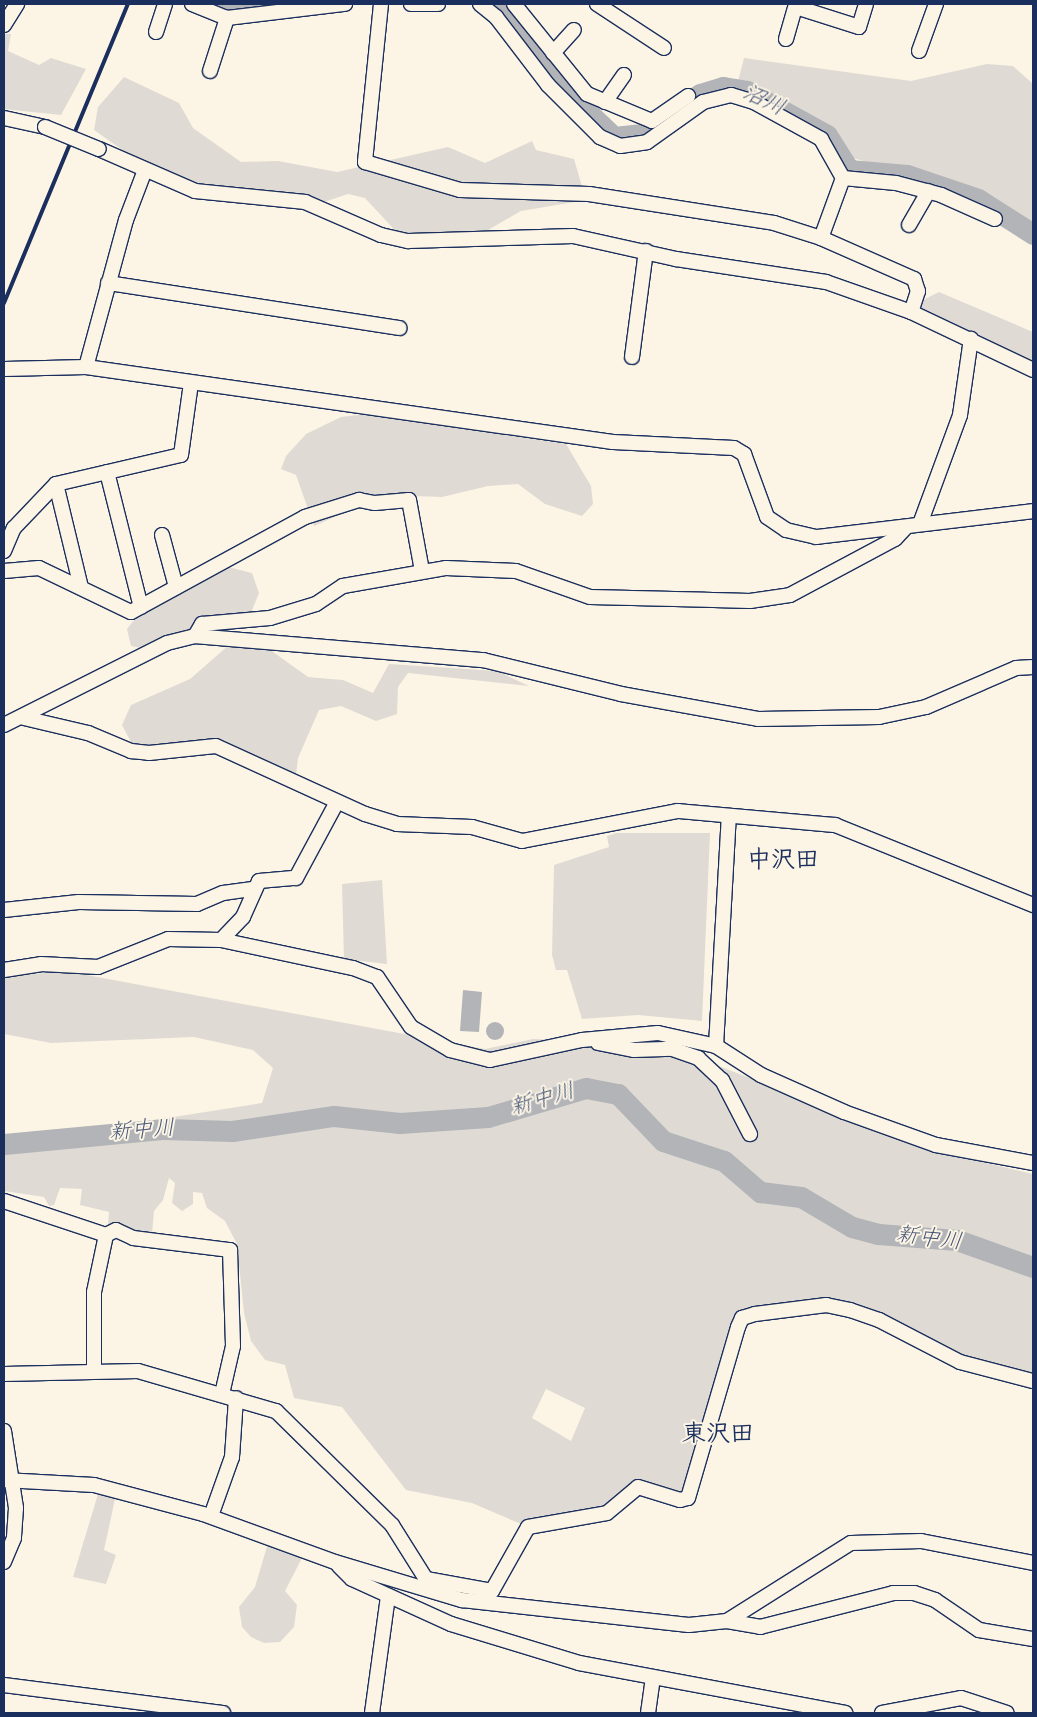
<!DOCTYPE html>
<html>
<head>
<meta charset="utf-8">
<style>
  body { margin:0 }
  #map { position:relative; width:1037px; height:1717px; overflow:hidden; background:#fcf5e5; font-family:"Indie Flower","Klee One",sans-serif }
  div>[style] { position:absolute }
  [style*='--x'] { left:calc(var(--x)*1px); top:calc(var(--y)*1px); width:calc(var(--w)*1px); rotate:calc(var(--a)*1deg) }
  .green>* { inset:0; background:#dfdbd4 }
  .water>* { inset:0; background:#b2b4b8 }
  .round { border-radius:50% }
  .river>* { height:21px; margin:-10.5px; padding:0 10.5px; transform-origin:10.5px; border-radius:10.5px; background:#b2b4b8 }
  .roads { filter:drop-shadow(1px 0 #1b2f5e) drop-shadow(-1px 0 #1b2f5e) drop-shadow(0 1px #1b2f5e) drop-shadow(0 -1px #1b2f5e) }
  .minor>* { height:14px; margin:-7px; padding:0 7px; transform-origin:7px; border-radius:7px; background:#fcf5e5 }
  .rail>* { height:4px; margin:-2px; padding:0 2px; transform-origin:2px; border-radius:2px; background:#1b2f5e }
  .bridges { filter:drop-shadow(1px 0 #1b2f5e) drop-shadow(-1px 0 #1b2f5e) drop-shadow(0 1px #1b2f5e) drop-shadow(0 -1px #1b2f5e) }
  .minor-bridge>* { height:14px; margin:-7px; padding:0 7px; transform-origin:7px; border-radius:7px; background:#fcf5e5 }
  span { translate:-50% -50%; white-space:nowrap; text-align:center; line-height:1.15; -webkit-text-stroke:4px #fcf5e5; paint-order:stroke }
  .water-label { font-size:22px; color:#485779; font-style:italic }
  .quarter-label { font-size:24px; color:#1b2f5e; font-weight:700 }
  .frame { position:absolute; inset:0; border:5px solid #1b2f5e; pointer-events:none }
</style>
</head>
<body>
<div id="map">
  <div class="green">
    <div style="clip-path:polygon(4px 34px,11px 34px,8px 51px,39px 65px,51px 58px,86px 69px,61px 115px,4px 109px)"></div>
    <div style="clip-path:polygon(744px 58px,911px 81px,987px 64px,1013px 66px,1033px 84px,1033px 225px,1009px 207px,847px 156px,782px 99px,736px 89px)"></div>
    <div style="clip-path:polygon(124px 77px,179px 103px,193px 128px,241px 162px,278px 161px,337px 172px,448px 147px,485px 163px,532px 141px,536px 150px,574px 159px,586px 200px,521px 211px,476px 237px,404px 240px,365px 198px,348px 194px,321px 203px,187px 187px,141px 163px,94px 130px,98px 107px)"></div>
    <div style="clip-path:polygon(939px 292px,1033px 332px,1033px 362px,913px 305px)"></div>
    <div style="clip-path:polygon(367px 414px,566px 444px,591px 486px,593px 504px,582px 516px,545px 504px,518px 484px,488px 486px,442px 497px,385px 495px,314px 526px,296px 475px,281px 469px,286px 456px,306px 434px,341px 417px)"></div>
    <div style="clip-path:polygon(228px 567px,252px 573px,259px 593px,251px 613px,202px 624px,147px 649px,131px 646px,127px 629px,142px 610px)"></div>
    <div style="clip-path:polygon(229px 645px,269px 649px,308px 677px,343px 680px,373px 693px,389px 664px,497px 671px,529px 686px,408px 673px,398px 687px,397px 714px,376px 721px,341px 706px,319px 710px,298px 758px,296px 776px,266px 761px,213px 746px,153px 753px,133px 746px,122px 725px,131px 705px,190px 679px)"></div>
    <div style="clip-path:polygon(617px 833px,710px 833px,702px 1021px,638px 1015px,582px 1019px,567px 970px,556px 970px,552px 955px,554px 865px,609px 847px,607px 836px)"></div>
    <div style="clip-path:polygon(382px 880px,387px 964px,344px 959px,342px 884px)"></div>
    <div style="clip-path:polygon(evenodd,65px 971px,485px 1049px,533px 1039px,690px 1045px,698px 1058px,943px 1153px,1033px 1174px,1033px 1381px,960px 1362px,858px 1305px,829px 1301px,739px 1315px,688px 1498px,638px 1491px,617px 1508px,528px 1527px,472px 1503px,406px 1490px,342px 1407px,294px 1398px,285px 1365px,265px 1360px,251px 1341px,244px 1313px,237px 1244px,225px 1221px,207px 1208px,202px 1193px,193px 1192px,193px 1204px,182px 1211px,172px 1203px,175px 1183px,169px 1178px,163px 1200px,154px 1211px,152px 1234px,145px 1242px,108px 1225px,109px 1212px,80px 1205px,82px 1189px,60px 1188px,54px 1205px,49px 1206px,44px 1197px,4px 1191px,4px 1135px,72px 1133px,262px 1103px,273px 1068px,253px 1050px,194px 1037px,51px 1043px,4px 1034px,4px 977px,65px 971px,546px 1389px,585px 1408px,571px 1441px,532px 1418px,546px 1389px)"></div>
    <div style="clip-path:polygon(98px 1494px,115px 1499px,104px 1550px,116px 1555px,106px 1584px,73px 1577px)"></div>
    <div style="clip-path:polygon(268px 1543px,303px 1556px,285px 1591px,297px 1605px,294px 1627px,280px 1642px,264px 1643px,251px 1637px,242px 1627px,239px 1607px,255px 1587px)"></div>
  </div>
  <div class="water">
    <div style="clip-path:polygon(463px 990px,482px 992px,479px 1032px,460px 1031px)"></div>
    <div class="round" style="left:486px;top:1022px;width:18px;height:18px"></div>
  </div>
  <div class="river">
    <div style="--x:209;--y:4;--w:40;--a:10"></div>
    <div style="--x:248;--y:11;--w:40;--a:-10"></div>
    <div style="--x:503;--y:4;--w:16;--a:40"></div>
    <div style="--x:515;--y:14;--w:78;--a:59.2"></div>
    <div style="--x:555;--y:81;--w:81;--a:43.5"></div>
    <div style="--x:614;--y:137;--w:31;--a:-6"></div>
    <div style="--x:645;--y:134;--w:68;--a:-36"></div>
    <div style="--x:700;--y:94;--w:24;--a:-17"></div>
    <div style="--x:723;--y:87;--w:24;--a:9"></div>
    <div style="--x:747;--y:91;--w:91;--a:28.8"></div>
    <div style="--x:827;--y:135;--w:41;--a:57.8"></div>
    <div style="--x:849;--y:170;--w:58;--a:4.9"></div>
    <div style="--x:907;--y:175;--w:75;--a:18.7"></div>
    <div style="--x:978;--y:199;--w:65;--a:32.5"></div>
    <div style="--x:4;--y:1144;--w:161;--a:-5.4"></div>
    <div style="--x:164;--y:1129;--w:68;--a:1.7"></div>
    <div style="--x:232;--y:1131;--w:103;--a:-8.4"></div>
    <div style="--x:334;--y:1116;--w:66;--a:6.1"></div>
    <div style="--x:400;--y:1123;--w:88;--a:-3.9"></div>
    <div style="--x:488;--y:1117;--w:102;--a:-16.5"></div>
    <div style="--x:586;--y:1088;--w:33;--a:11"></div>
    <div style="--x:618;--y:1094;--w:65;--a:46.2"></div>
    <div style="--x:663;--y:1141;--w:64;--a:18.2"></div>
    <div style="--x:724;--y:1161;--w:48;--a:40.7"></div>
    <div style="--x:760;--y:1192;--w:41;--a:7"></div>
    <div style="--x:801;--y:1197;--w:59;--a:30.5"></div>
    <div style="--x:852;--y:1227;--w:27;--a:15"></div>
    <div style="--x:878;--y:1234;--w:79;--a:4.3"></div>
    <div style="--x:957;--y:1240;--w:81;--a:19.6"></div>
  </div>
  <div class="roads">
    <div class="minor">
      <div style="--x:192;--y:4;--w:38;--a:22"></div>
      <div style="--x:227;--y:18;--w:119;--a:-6.8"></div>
      <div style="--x:381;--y:4;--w:159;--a:95.8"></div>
      <div style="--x:365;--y:162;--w:99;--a:16.4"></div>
      <div style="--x:460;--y:190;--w:129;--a:1.8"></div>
      <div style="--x:589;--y:194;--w:187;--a:8.9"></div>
      <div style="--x:774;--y:223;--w:49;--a:17.7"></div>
      <div style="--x:411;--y:4;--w:27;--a:0"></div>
      <div style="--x:480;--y:4;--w:21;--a:39"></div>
      <div style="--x:496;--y:17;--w:86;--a:52.6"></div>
      <div style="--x:548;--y:85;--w:74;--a:45"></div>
      <div style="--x:600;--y:137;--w:22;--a:24"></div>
      <div style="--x:620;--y:146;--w:27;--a:-8"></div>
      <div style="--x:647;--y:142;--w:69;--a:-35.5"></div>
      <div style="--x:703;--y:102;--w:29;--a:-14"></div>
      <div style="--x:731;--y:95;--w:24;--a:17"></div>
      <div style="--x:754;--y:102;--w:77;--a:28.9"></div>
      <div style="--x:821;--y:139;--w:45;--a:60.6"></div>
      <div style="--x:843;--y:178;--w:53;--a:5.4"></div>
      <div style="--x:896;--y:183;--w:47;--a:14.9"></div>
      <div style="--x:941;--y:195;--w:59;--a:24"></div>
      <div style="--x:514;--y:4;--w:116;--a:51"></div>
      <div style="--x:587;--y:94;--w:70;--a:22.6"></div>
      <div style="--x:652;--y:121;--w:44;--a:-34.8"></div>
      <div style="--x:597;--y:4;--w:80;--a:33.3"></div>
      <div style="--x:796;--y:7;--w:66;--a:17.6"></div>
      <div style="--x:859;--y:27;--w:24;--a:-73"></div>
      <div style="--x:4;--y:25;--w:25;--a:-58"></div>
      <div style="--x:156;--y:32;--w:29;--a:-72"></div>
      <div style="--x:786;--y:39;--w:36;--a:-74"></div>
      <div style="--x:919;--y:51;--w:50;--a:-70.1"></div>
      <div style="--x:553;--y:53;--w:31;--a:-48"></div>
      <div style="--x:210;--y:71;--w:56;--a:-72.2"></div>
      <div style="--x:605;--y:102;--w:33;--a:-55"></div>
      <div style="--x:4;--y:118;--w:42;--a:12.4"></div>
      <div style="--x:99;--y:149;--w:105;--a:23.6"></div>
      <div style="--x:195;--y:191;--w:111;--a:5.7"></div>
      <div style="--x:305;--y:202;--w:83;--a:23.5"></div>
      <div style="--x:381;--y:235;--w:28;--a:13"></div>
      <div style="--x:408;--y:241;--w:165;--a:-1.7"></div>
      <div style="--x:573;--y:236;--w:106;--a:12.6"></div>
      <div style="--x:676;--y:259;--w:152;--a:8.7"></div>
      <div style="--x:826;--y:282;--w:90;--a:19.4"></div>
      <div style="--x:911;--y:312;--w:135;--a:25.4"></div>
      <div style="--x:843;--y:178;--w:64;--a:110.1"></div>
      <div style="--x:821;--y:238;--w:102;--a:23.8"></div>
      <div style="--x:914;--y:279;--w:13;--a:72"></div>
      <div style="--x:918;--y:291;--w:22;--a:108"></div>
      <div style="--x:909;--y:225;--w:39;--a:-60"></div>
      <div style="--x:108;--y:283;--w:295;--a:8.8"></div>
      <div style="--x:632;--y:357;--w:107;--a:-82.5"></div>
      <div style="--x:86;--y:367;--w:152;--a:-74.8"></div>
      <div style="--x:126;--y:220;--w:53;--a:-69.2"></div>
      <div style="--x:4;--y:369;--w:82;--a:-1.4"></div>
      <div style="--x:86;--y:367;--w:532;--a:8.1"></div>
      <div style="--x:613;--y:442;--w:121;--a:2.8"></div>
      <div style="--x:734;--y:448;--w:12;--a:31"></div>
      <div style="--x:744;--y:454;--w:67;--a:69.9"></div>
      <div style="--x:767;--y:517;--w:23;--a:34"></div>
      <div style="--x:786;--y:530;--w:31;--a:13"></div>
      <div style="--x:816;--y:537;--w:219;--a:-6.8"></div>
      <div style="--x:107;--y:472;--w:139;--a:75.9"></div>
      <div style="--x:56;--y:484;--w:106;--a:76.4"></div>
      <div style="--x:920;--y:524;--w:116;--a:-69.8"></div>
      <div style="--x:960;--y:415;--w:77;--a:-81.8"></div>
      <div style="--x:162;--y:535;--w:54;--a:74.9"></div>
      <div style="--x:4;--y:551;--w:25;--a:-67"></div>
      <div style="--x:14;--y:528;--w:61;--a:-46.3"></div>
      <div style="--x:56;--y:484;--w:128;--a:-13.1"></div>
      <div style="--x:181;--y:455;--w:73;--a:-82.1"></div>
      <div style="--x:4;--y:571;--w:35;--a:-5"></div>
      <div style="--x:39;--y:568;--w:102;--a:25.6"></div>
      <div style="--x:131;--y:612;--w:198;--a:-28.6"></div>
      <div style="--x:305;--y:517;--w:57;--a:-17.5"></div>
      <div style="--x:359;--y:500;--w:16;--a:11"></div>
      <div style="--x:375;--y:503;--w:34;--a:-5"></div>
      <div style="--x:409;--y:500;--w:72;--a:79.6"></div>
      <div style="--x:195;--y:636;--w:14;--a:-60"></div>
      <div style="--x:202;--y:624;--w:68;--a:-5"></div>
      <div style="--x:270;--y:618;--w:48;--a:-16.9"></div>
      <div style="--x:316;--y:604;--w:32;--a:-34"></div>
      <div style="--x:343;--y:586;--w:105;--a:-9.9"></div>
      <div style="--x:446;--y:568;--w:70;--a:2.5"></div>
      <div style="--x:516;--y:571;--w:78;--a:19.4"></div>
      <div style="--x:590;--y:597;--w:160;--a:1.4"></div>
      <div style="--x:750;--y:601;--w:40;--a:-8.5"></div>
      <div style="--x:790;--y:595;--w:119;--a:-28.1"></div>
      <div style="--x:895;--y:539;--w:16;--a:-47"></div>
      <div style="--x:24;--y:718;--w:66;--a:13.2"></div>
      <div style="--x:88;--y:733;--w:47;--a:22.7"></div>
      <div style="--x:131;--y:751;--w:18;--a:6"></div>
      <div style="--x:149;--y:753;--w:67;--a:-6"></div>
      <div style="--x:216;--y:746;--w:164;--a:24.5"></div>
      <div style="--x:365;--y:814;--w:34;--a:17"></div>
      <div style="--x:397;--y:824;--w:75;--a:2.3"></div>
      <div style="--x:472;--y:827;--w:52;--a:15.6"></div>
      <div style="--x:522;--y:841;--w:159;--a:-10.9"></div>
      <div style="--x:678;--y:811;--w:158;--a:5.1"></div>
      <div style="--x:835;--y:825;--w:214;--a:22"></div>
      <div style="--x:4;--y:725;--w:182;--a:-26.7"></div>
      <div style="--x:167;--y:643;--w:29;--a:-14"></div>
      <div style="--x:195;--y:636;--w:289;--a:4.8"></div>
      <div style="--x:483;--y:660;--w:142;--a:13.8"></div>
      <div style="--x:621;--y:694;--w:139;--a:10.3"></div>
      <div style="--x:758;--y:719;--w:121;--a:-0.9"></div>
      <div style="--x:879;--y:717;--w:48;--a:-12"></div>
      <div style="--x:926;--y:707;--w:98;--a:-23.4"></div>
      <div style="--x:1016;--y:668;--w:17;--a:-3"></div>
      <div style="--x:4;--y:910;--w:75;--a:-6.1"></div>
      <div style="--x:79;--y:902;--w:118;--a:1"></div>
      <div style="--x:197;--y:904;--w:28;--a:-23"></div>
      <div style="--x:223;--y:893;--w:30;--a:-8"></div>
      <div style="--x:221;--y:940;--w:32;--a:-46"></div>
      <div style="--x:243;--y:917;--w:39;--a:-66"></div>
      <div style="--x:259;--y:881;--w:37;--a:-5"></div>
      <div style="--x:296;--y:878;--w:86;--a:-61.7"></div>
      <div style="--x:4;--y:970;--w:37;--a:-9"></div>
      <div style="--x:41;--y:964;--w:57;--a:3"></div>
      <div style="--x:98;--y:967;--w:75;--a:-21.8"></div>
      <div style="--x:168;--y:939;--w:53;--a:1.1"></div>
      <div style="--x:221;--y:940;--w:135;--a:12"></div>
      <div style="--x:353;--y:968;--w:26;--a:21"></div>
      <div style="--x:377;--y:977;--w:60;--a:55.8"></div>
      <div style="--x:411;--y:1027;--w:45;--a:30.5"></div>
      <div style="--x:450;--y:1050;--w:41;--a:14"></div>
      <div style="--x:490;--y:1060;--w:94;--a:-12.3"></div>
      <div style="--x:582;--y:1040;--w:76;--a:-5.3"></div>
      <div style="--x:658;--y:1033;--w:59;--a:12.6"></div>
      <div style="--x:716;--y:1046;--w:54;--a:32.8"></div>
      <div style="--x:761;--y:1075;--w:91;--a:24"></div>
      <div style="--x:844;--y:1112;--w:98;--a:19.7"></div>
      <div style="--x:936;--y:1145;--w:99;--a:10.5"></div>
      <div style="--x:598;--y:1043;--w:37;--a:11"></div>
      <div style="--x:634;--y:1050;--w:38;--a:-2"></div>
      <div style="--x:672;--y:1049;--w:28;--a:19"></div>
      <div style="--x:698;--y:1058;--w:33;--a:43"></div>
      <div style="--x:722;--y:1080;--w:61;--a:62.6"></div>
      <div style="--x:716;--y:1046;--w:230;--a:-86.8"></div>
      <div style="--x:4;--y:1201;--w:108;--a:18.4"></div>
      <div style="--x:106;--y:1235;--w:11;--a:-27"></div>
      <div style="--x:116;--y:1230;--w:19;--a:25"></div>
      <div style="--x:133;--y:1238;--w:98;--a:7.1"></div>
      <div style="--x:230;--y:1250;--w:96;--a:88.2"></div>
      <div style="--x:233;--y:1346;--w:49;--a:102.9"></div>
      <div style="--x:94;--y:1371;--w:79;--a:-90"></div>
      <div style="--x:94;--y:1292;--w:58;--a:-78.1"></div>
      <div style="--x:4;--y:1374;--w:134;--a:-1.3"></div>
      <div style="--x:138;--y:1371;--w:144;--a:16.2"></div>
      <div style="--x:276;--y:1411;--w:163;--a:44.5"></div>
      <div style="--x:392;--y:1525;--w:64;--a:57.8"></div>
      <div style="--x:426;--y:1579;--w:9;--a:96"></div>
      <div style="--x:4;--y:1431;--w:78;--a:81.1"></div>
      <div style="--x:16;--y:1508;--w:30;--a:94"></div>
      <div style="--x:14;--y:1538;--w:26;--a:113"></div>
      <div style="--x:4;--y:1480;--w:90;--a:3.2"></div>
      <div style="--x:94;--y:1485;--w:113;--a:14.9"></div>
      <div style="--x:203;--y:1514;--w:140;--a:20"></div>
      <div style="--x:335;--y:1562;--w:133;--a:16.7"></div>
      <div style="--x:462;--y:1600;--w:228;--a:6.3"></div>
      <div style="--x:689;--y:1625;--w:38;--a:-6"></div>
      <div style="--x:727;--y:1621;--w:146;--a:-32.2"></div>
      <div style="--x:851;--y:1543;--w:70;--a:-1.6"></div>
      <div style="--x:921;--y:1541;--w:114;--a:11.1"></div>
      <div style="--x:211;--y:1516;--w:63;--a:-70.4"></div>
      <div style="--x:232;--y:1457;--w:59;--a:-86.1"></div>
      <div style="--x:339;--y:1566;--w:18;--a:45"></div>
      <div style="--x:352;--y:1579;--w:109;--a:24.4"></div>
      <div style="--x:451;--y:1624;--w:134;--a:16.9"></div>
      <div style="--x:579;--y:1663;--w:271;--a:10.6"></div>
      <div style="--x:426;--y:1579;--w:67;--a:10.3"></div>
      <div style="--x:492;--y:1591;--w:73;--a:-60.6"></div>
      <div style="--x:528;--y:1527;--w:80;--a:-10"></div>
      <div style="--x:607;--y:1513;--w:40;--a:-40"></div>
      <div style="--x:638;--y:1487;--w:44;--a:17.2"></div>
      <div style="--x:680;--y:1500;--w:8;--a:-14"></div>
      <div style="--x:688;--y:1498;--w:178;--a:-73.7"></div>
      <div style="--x:738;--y:1327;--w:10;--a:-66"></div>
      <div style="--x:742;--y:1318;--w:14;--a:-17"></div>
      <div style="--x:755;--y:1314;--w:72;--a:-7.2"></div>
      <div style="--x:826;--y:1305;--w:25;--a:12"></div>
      <div style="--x:850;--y:1310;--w:31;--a:19"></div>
      <div style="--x:879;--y:1320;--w:91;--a:27.4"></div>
      <div style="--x:960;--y:1362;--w:75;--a:14.6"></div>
      <div style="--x:727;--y:1621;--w:34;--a:10"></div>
      <div style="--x:760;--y:1627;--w:137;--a:-14.3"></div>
      <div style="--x:893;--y:1593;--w:21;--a:0"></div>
      <div style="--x:914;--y:1593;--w:22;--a:18"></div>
      <div style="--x:935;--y:1600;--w:53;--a:34.3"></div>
      <div style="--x:979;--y:1630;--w:55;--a:9.5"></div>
      <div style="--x:4;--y:1685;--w:221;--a:7.3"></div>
      <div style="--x:372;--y:1713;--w:118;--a:-82.2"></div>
      <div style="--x:648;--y:1713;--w:35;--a:-82"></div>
      <div style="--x:882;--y:1713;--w:80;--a:-10.8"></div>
      <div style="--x:961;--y:1698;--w:48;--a:18.1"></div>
    </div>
  </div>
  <div class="rail">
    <div style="--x:4;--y:303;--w:324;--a:-67.5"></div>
  </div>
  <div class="bridges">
    <div class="minor-bridge">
      <div style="--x:45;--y:127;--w:58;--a:22.2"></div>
    </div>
  </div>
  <div class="water-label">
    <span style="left:763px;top:102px;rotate:25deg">沼川</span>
    <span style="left:543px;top:1101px;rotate:-16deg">新中川</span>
    <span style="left:142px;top:1132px;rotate:-4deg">新中川</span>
    <span style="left:929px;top:1240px;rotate:7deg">新中川</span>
  </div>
  <div class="quarter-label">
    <span style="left:783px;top:862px">中沢田</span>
    <span style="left:718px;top:1436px">東沢田</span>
  </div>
  <div class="frame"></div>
</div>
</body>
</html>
